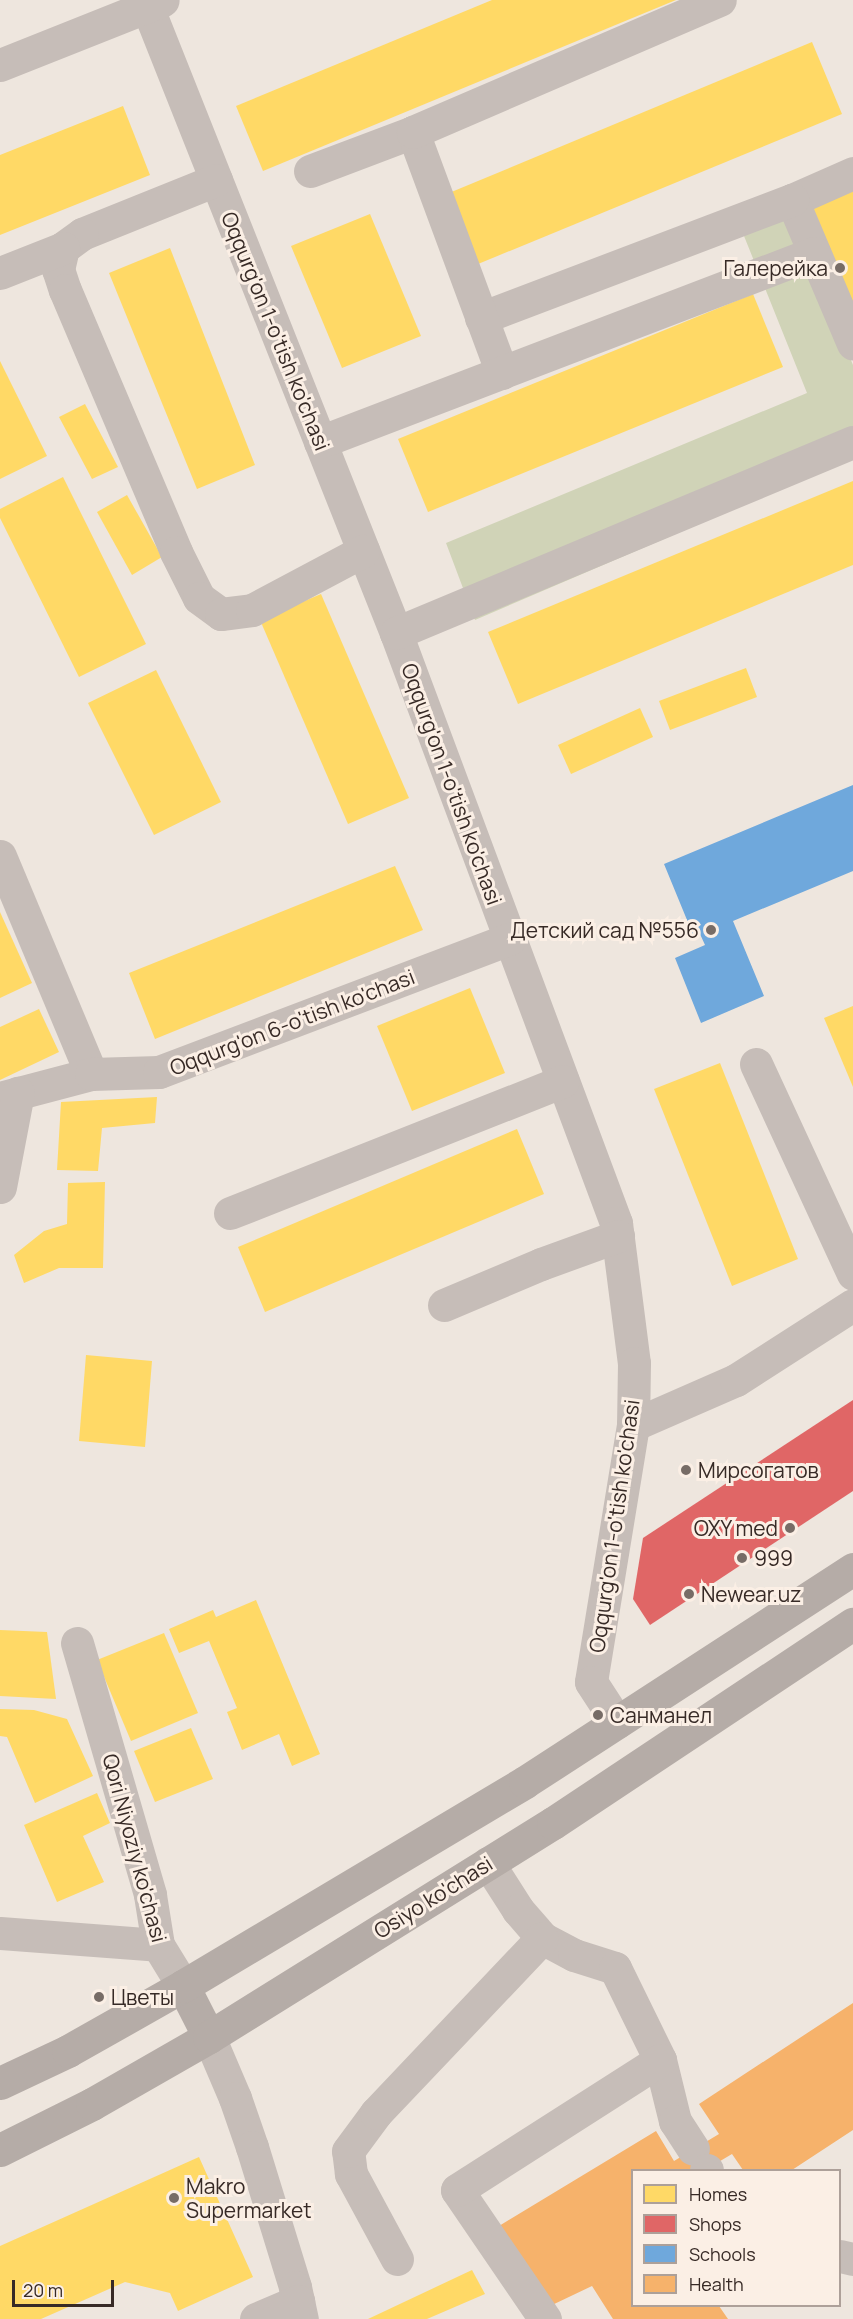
<!DOCTYPE html>
<html>
<head>
<meta charset="utf-8">
<style>
  body { margin:0 }
  #map { position:relative; width:853px; height:2319px; overflow:hidden; background:#eee6de; font-family:Manrope,sans-serif }
  div>[style] { position:absolute }
  [style*='--x'] { left:calc(var(--x)*1px); top:calc(var(--y)*1px); width:calc(var(--w)*1px); rotate:calc(var(--a)*1deg) }
  .green>* { inset:0; background:#d0d3b7 }
  .homes>* { inset:0; background:#ffd966 }
  .shops>* { inset:0; background:#e06666 }
  .schools>* { inset:0; background:#6fa8dc }
  .health>* { inset:0; background:#f6b26b }
  .minor>* { height:33px; margin:-16.5px; padding:0 16.5px; transform-origin:16.5px; border-radius:16.5px; background:#c6bdb8 }
  .major>* { height:33px; margin:-16.5px; padding:0 16.5px; transform-origin:16.5px; border-radius:16.5px; background:#b5aca7 }
  .dots>* { width:16px; height:16px; translate:-50% -50%; box-sizing:border-box; border:3px solid #fbefe5; border-radius:50% }
  span { translate:-50% -50%; white-space:nowrap; text-align:center; line-height:1.15; -webkit-text-stroke:6px #fbefe5; paint-order:stroke }
  .poi-label { font-size:21px; color:#372a26 }
  .right { translate:-100% -50%; text-align:right }
  .left { translate:0 -50%; text-align:left }
  .street-label { font-size:21px; color:#372a26 }
  .legend { position:absolute; left:631px; top:2169px; width:210px; height:138px; box-sizing:border-box; background:#fbefe5; border:2px solid #ada099; margin:0; padding:8px 10px; list-style:none; font-size:18px; color:#372a26 }
  .legend li { display:flex; align-items:center; gap:12px; height:30px }
  .legend b { width:30px; border:2px solid #ada099 }
  .scale { position:absolute; left:12px; top:2280px; width:102px; height:27px; box-sizing:border-box; border:3px solid #372a26; border-top:0; padding-left:8px; font-size:18px; line-height:21px; white-space:nowrap; color:#372a26; -webkit-text-stroke:4px #fbefe5; paint-order:stroke }
</style>
</head>
<body>
<div id="map">
  <div class="green">
    <div style="clip-path:polygon(787px 206px,853px 365px,853px 458px,475px 620px,446px 543px,807px 393px,740px 226px)"></div>
  </div>
  <div class="homes">
    <div style="clip-path:polygon(492px 0,676px 0,263px 171px,236px 106px)"></div>
    <div style="clip-path:polygon(812px 42px,842px 114px,478px 264px,449px 193px)"></div>
    <div style="clip-path:polygon(123px 106px,150px 175px,0 235px,0 155px)"></div>
    <div style="clip-path:polygon(853px 185px,853px 329px,801px 206px)"></div>
    <div style="clip-path:polygon(370px 214px,421px 336px,342px 368px,291px 246px)"></div>
    <div style="clip-path:polygon(170px 248px,255px 465px,197px 489px,109px 273px)"></div>
    <div style="clip-path:polygon(753px 294px,783px 367px,428px 512px,398px 439px)"></div>
    <div style="clip-path:polygon(0 361px,47px 456px,0 479px)"></div>
    <div style="clip-path:polygon(85px 404px,118px 467px,92px 479px,59px 417px)"></div>
    <div style="clip-path:polygon(63px 477px,146px 644px,79px 677px,0 518px,0 509px)"></div>
    <div style="clip-path:polygon(853px 481px,853px 565px,518px 704px,488px 632px)"></div>
    <div style="clip-path:polygon(127px 495px,162px 557px,132px 575px,97px 512px)"></div>
    <div style="clip-path:polygon(321px 594px,409px 798px,348px 824px,260px 620px)"></div>
    <div style="clip-path:polygon(746px 668px,757px 697px,670px 730px,659px 701px)"></div>
    <div style="clip-path:polygon(156px 670px,221px 802px,154px 835px,88px 703px)"></div>
    <div style="clip-path:polygon(640px 708px,653px 737px,571px 774px,558px 745px)"></div>
    <div style="clip-path:polygon(395px 866px,423px 930px,155px 1039px,129px 973px)"></div>
    <div style="clip-path:polygon(0 912px,32px 983px,0 998px)"></div>
    <div style="clip-path:polygon(470px 988px,505px 1073px,412px 1111px,377px 1026px)"></div>
    <div style="clip-path:polygon(853px 1006px,853px 1087px,824px 1018px)"></div>
    <div style="clip-path:polygon(39px 1009px,59px 1052px,0 1080px,0 1027px)"></div>
    <div style="clip-path:polygon(720px 1063px,798px 1259px,732px 1286px,654px 1089px)"></div>
    <div style="clip-path:polygon(157px 1097px,155px 1123px,102px 1128px,98px 1171px,57px 1170px,61px 1102px)"></div>
    <div style="clip-path:polygon(517px 1129px,544px 1194px,265px 1312px,238px 1247px)"></div>
    <div style="clip-path:polygon(105px 1182px,103px 1268px,59px 1268px,24px 1283px,14px 1255px,44px 1231px,67px 1224px,68px 1183px)"></div>
    <div style="clip-path:polygon(86px 1355px,152px 1361px,145px 1447px,79px 1441px)"></div>
    <div style="clip-path:polygon(256px 1600px,320px 1754px,292px 1766px,279px 1734px,242px 1750px,227px 1712px,237px 1708px,209px 1641px,179px 1653px,169px 1629px,213px 1610px,216px 1617px)"></div>
    <div style="clip-path:polygon(0 1630px,47px 1632px,56px 1699px,0 1696px)"></div>
    <div style="clip-path:polygon(164px 1633px,198px 1713px,131px 1741px,97px 1660px)"></div>
    <div style="clip-path:polygon(0 1709px,34px 1710px,67px 1719px,93px 1776px,35px 1803px,7px 1737px,0 1736px)"></div>
    <div style="clip-path:polygon(191px 1728px,213px 1779px,155px 1802px,134px 1751px)"></div>
    <div style="clip-path:polygon(97px 1793px,110px 1823px,83px 1836px,104px 1882px,57px 1902px,24px 1825px)"></div>
    <div style="clip-path:polygon(199px 2157px,253px 2277px,178px 2311px,170px 2293px,125px 2282px,41px 2319px,0 2319px,0 2246px)"></div>
    <div style="clip-path:polygon(472px 2270px,485px 2294px,427px 2319px,368px 2319px)"></div>
  </div>
  <div class="shops">
    <div style="clip-path:polygon(853px 1400px,853px 1491px,650px 1625px,633px 1599px,643px 1538px)"></div>
  </div>
  <div class="schools">
    <div style="clip-path:polygon(853px 785px,853px 871px,733px 921px,764px 996px,701px 1023px,675px 958px,705px 945px,700px 934px,694px 937px,664px 864px)"></div>
  </div>
  <div class="health">
    <div style="clip-path:polygon(853px 2003px,853px 2130px,792px 2170px,743px 2170px,732px 2154px,705px 2170px,632px 2170px,632px 2306px,719px 2306px,728px 2319px,613px 2319px,592px 2286px,550px 2306px,499px 2226px,656px 2131px,674px 2161px,719px 2134px,699px 2104px)"></div>
  </div>
  <div class="minor">
    <div style="--x:147;--y:6;--w:675;--a:68.34"></div>
    <div style="--x:396;--y:633;--w:630;--a:69.55"></div>
    <div style="--x:616;--y:1223;--w:141;--a:82.7"></div>
    <div style="--x:634;--y:1363;--w:62;--a:90.9"></div>
    <div style="--x:633;--y:1425;--w:260;--a:99.3"></div>
    <div style="--x:591;--y:1682;--w:48;--a:57"></div>
    <div style="--x:0;--y:65;--w:175;--a:-21.7"></div>
    <div style="--x:310;--y:171;--w:110;--a:-20.7"></div>
    <div style="--x:853;--y:173;--w:67;--a:156.1"></div>
    <div style="--x:792;--y:200;--w:156;--a:67"></div>
    <div style="--x:216;--y:180;--w:144;--a:158.1"></div>
    <div style="--x:82;--y:234;--w:24;--a:144"></div>
    <div style="--x:63;--y:248;--w:22;--a:103"></div>
    <div style="--x:58;--y:269;--w:22;--a:72"></div>
    <div style="--x:65;--y:290;--w:285;--a:67"></div>
    <div style="--x:176;--y:552;--w:51;--a:63.4"></div>
    <div style="--x:199;--y:598;--w:27;--a:36"></div>
    <div style="--x:221;--y:614;--w:31;--a:-7"></div>
    <div style="--x:252;--y:610;--w:126;--a:-28"></div>
    <div style="--x:0;--y:273;--w:68;--a:-21.6"></div>
    <div style="--x:481;--y:318;--w:333;--a:-20.8"></div>
    <div style="--x:502;--y:373;--w:257;--a:-110.3"></div>
    <div style="--x:413;--y:132;--w:334;--a:-23.3"></div>
    <div style="--x:320;--y:442;--w:529;--a:-20.94"></div>
    <div style="--x:396;--y:633;--w:495;--a:-22.7"></div>
    <div style="--x:0;--y:856;--w:236;--a:67.3"></div>
    <div style="--x:756;--y:1064;--w:231;--a:65.2"></div>
    <div style="--x:0;--y:1098;--w:94;--a:-14.8"></div>
    <div style="--x:91;--y:1074;--w:68;--a:-1.7"></div>
    <div style="--x:159;--y:1072;--w:375;--a:-20.8"></div>
    <div style="--x:0;--y:1187;--w:96;--a:-79.2"></div>
    <div style="--x:230;--y:1213;--w:358;--a:-21.6"></div>
    <div style="--x:444;--y:1305;--w:105;--a:-22.9"></div>
    <div style="--x:541;--y:1264;--w:82;--a:-20"></div>
    <div style="--x:633;--y:1425;--w:112;--a:-23.6"></div>
    <div style="--x:736;--y:1380;--w:139;--a:-32.7"></div>
    <div style="--x:77;--y:1643;--w:262;--a:73.8"></div>
    <div style="--x:150;--y:1895;--w:51;--a:80.9"></div>
    <div style="--x:158;--y:1945;--w:48;--a:58.6"></div>
    <div style="--x:488;--y:1863;--w:56;--a:57.4"></div>
    <div style="--x:518;--y:1910;--w:37;--a:49"></div>
    <div style="--x:542;--y:1938;--w:36;--a:28"></div>
    <div style="--x:574;--y:1955;--w:43;--a:17.6"></div>
    <div style="--x:615;--y:1968;--w:102;--a:63.9"></div>
    <div style="--x:660;--y:2060;--w:63;--a:76.2"></div>
    <div style="--x:675;--y:2121;--w:33;--a:57"></div>
    <div style="--x:0;--y:1933;--w:158;--a:4.3"></div>
    <div style="--x:209;--y:2037;--w:66;--a:66.9"></div>
    <div style="--x:235;--y:2098;--w:52;--a:70.9"></div>
    <div style="--x:252;--y:2147;--w:146;--a:72.9"></div>
    <div style="--x:295;--y:2287;--w:33;--a:78"></div>
    <div style="--x:706;--y:2170;--w:1;--a:0"></div>
    <div style="--x:840;--y:2256;--w:13;--a:13"></div>
    <div style="--x:397;--y:2259;--w:97;--a:-118.4"></div>
    <div style="--x:351;--y:2174;--w:23;--a:-97"></div>
    <div style="--x:348;--y:2151;--w:47;--a:-53.6"></div>
    <div style="--x:376;--y:2113;--w:241;--a:-46.5"></div>
    <div style="--x:256;--y:2319;--w:46;--a:-23.2"></div>
    <div style="--x:545;--y:2319;--w:156;--a:-124.3"></div>
    <div style="--x:457;--y:2190;--w:241;--a:-32.6"></div>
  </div>
  <div class="major">
    <div style="--x:183;--y:1986;--w:57;--a:63"></div>
    <div style="--x:0;--y:2083;--w:75;--a:-25.2"></div>
    <div style="--x:68;--y:2051;--w:132;--a:-29.5"></div>
    <div style="--x:183;--y:1986;--w:398;--a:-30.8"></div>
    <div style="--x:525;--y:1782;--w:391;--a:-33"></div>
    <div style="--x:0;--y:2150;--w:103;--a:-26.6"></div>
    <div style="--x:92;--y:2104;--w:135;--a:-29.8"></div>
    <div style="--x:209;--y:2037;--w:405;--a:-31.9"></div>
    <div style="--x:553;--y:1823;--w:360;--a:-33.6"></div>
  </div>
  <div class="dots">
    <div style="left:840px;top:268px;background:#776c66"></div>
    <div style="left:711px;top:930px;background:#776c66"></div>
    <div style="left:686px;top:1470px;background:#776c66"></div>
    <div style="left:790px;top:1528px;background:#776c66"></div>
    <div style="left:742px;top:1558px;background:#776c66"></div>
    <div style="left:689px;top:1594px;background:#776c66"></div>
    <div style="left:598px;top:1715px;background:#776c66"></div>
    <div style="left:99px;top:1997px;background:#776c66"></div>
    <div style="left:174px;top:2198px;background:#776c66"></div>
  </div>
  <div class="poi-label">
    <span class="right" style="left:828px;top:268px">Галерейка</span>
    <span class="right" style="left:699px;top:930px">Детский сад №556</span>
    <span class="left" style="left:698px;top:1470px">Мирсогатов</span>
    <span class="right" style="left:778px;top:1528px">OXY med</span>
    <span class="left" style="left:754px;top:1558px">999</span>
    <span class="left" style="left:701px;top:1594px">Newear.uz</span>
    <span class="left" style="left:610px;top:1715px">Санманел</span>
    <span class="left" style="left:111px;top:1997px">Цветы</span>
    <span class="left" style="left:186px;top:2198px">Makro<br>Supermarket</span>
  </div>
  <div class="street-label">
    <span style="left:276px;top:331px;rotate:68deg">Oqqurg'on 1-o'tish ko'chasi</span>
    <span style="left:452px;top:784px;rotate:70deg">Oqqurg'on 1-o'tish ko'chasi</span>
    <span style="left:292px;top:1022px;rotate:-21deg">Oqqurg'on 6-o'tish ko'chasi</span>
    <span style="left:614px;top:1526px;rotate:-82deg">Oqqurg'on 1-o'tish ko'chasi</span>
    <span style="left:135px;top:1848px;rotate:75deg">Qori Niyoziy ko'chasi</span>
    <span style="left:433px;top:1897px;rotate:-32deg">Osiyo ko'chasi</span>
  </div>
  <ul class="legend">
  <li><b style="height:16px;background:#ffd966"></b>Homes</li>
  <li><b style="height:16px;background:#e06666"></b>Shops</li>
  <li><b style="height:16px;background:#6fa8dc"></b>Schools</li>
  <li><b style="height:16px;background:#f6b26b"></b>Health</li>
  </ul>
  <div class="scale">20 m</div>
</div>
</body>
</html>
